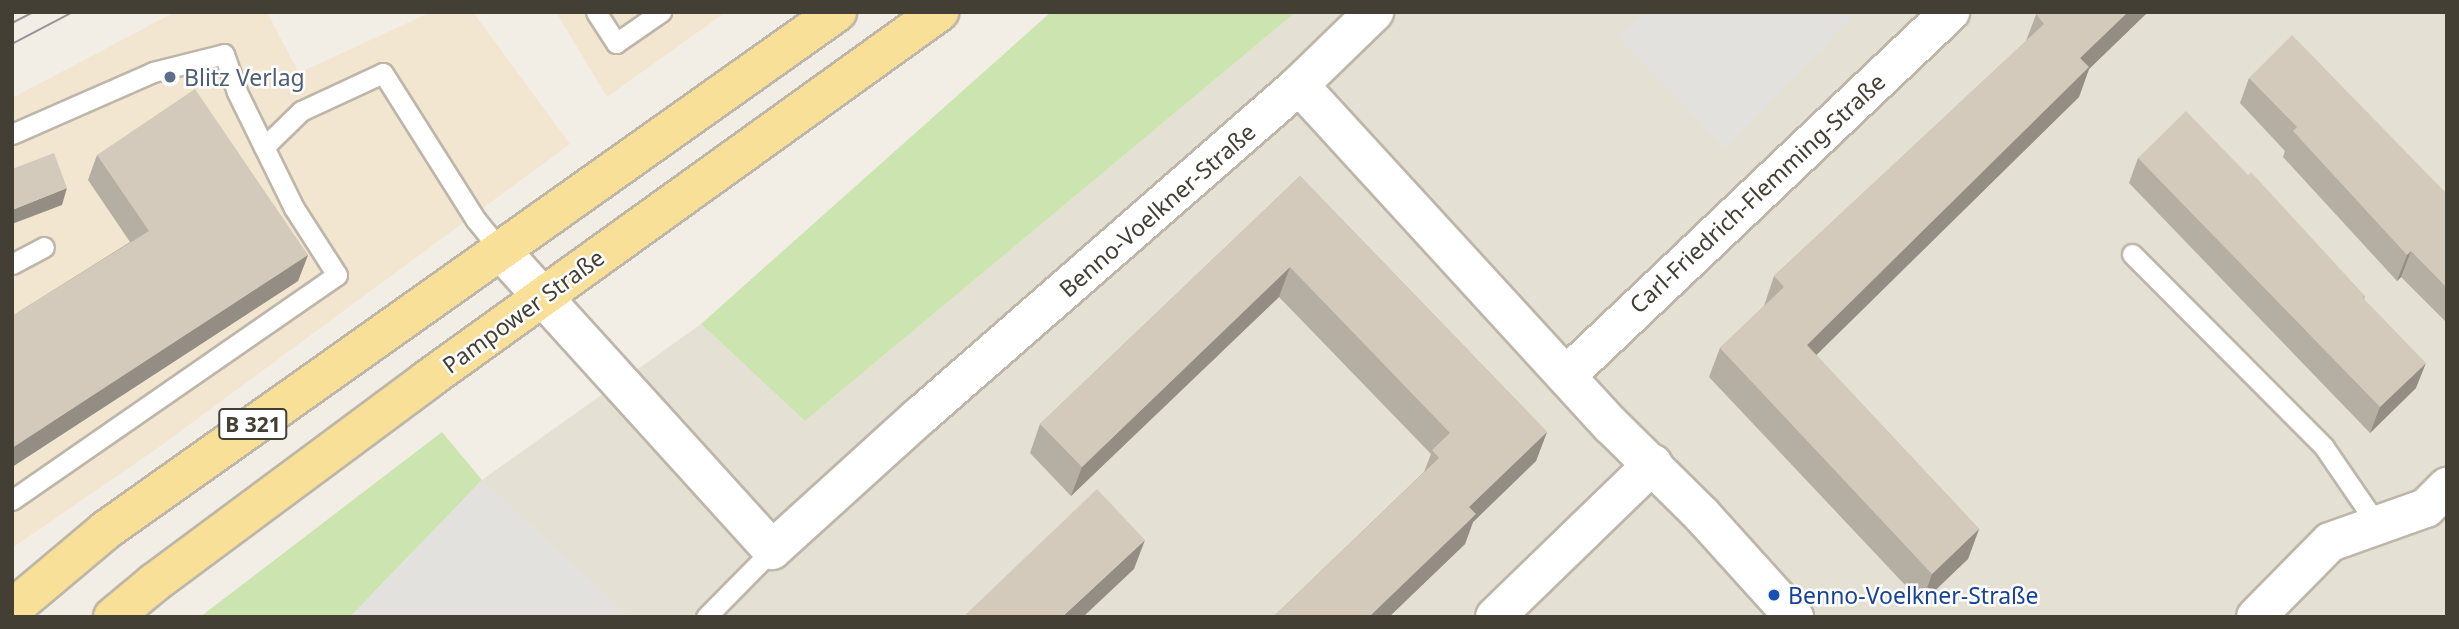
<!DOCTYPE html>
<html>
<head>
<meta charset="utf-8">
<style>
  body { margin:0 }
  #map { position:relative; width:2459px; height:629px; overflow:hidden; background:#f2eee6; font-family:"Noto Sans",sans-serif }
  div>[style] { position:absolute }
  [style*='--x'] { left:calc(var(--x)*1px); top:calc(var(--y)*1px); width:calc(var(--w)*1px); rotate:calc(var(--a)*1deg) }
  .residential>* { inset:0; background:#e5e0d4 }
  .commercial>* { inset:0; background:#f3e6d1 }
  .green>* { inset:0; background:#cbe4b0 }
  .parking>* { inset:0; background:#e3e1dd }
  .roads { filter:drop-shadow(2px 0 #bdb6a9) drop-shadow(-2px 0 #bdb6a9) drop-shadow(0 2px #bdb6a9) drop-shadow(0 -2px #bdb6a9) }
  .lane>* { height:19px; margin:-9.5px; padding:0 9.5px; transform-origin:9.5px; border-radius:9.5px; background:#fff }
  .street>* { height:38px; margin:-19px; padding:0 19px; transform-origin:19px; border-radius:19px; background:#fff }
  .primary>* { height:38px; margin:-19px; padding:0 19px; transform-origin:19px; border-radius:19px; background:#f9e098 }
  .tram>* { height:2px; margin:-1px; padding:0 1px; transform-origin:1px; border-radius:1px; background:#959595 }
  .wall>* { inset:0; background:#b5aea2 }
  .shaded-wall>* { inset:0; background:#948d84 }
  .building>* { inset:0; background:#d3cabc }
  .dots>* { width:19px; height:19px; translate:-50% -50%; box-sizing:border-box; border:4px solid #fff; border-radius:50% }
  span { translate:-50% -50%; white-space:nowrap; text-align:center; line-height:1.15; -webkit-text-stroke:5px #fff; paint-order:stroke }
  .shield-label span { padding:2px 5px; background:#fff; border:2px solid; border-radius:5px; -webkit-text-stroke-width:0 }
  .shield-label { font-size:21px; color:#443f35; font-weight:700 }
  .service-label { font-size:23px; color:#4e5e75 }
  .left { translate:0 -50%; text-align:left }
  .street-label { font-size:23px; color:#443f35 }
  .transit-label { font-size:23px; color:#164399 }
  .frame { position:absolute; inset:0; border:14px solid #443f35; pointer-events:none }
</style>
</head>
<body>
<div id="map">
  <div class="residential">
    <div style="clip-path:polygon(1296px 12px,2447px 12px,2447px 617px,350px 617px,482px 480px,701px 324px,805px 421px)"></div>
  </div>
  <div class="commercial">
    <div style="clip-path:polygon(175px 12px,267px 12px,299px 73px,431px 12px,473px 12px,570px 144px,155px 450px,12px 548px,12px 98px)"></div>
    <div style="clip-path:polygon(556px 12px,726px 12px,607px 97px)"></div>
  </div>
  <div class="green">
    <div style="clip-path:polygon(1051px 12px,1296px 12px,805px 421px,701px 324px)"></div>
    <div style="clip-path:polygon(442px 432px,482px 480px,350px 617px,200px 617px)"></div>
  </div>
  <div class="parking">
    <div style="clip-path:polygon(1644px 12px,1857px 12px,1725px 149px,1619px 37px)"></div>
    <div style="clip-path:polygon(482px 480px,630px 617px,350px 617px)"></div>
  </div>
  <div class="roads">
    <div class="lane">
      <div style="--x:596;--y:12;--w:37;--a:57"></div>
      <div style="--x:616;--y:43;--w:55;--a:-34.6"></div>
      <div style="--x:12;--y:134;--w:154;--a:-23.7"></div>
      <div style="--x:153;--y:72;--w:73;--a:-14.2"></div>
      <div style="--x:224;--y:54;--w:40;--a:71.1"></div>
      <div style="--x:237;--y:92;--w:61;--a:63.9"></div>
      <div style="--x:2132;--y:254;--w:272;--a:45.1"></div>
      <div style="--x:2324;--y:447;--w:96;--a:55.6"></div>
      <div style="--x:12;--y:264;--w:36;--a:-28"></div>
      <div style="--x:12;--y:500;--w:395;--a:-34.7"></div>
      <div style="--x:337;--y:275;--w:80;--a:-122.7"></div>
      <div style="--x:294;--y:208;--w:68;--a:-116.2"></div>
      <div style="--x:264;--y:147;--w:52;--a:-44.2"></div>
      <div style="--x:301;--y:111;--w:90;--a:-24.9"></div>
      <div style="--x:383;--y:73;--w:174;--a:57.7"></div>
      <div style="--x:476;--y:220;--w:41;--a:50.9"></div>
      <div style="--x:706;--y:617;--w:94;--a:-45.4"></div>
    </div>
    <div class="street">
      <div style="--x:1299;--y:85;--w:463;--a:47.5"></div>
      <div style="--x:1612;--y:426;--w:125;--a:44.7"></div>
      <div style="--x:1701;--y:514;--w:139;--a:47.9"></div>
      <div style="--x:502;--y:252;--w:402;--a:47.8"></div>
      <div style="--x:772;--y:550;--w:200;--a:-42.2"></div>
      <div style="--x:920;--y:416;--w:503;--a:-41.13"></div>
      <div style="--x:1299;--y:85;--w:105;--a:-44.2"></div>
      <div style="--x:1567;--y:375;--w:528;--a:-43.46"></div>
      <div style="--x:1495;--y:617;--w:220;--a:-44.1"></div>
      <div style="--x:2256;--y:617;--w:105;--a:-45.4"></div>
      <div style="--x:2330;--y:542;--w:102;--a:-19.5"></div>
      <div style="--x:2426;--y:508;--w:30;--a:-45"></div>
    </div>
    <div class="primary">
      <div style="--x:12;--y:609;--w:123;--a:-40"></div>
      <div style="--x:106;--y:530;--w:896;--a:-35.32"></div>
      <div style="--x:113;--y:617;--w:53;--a:-39.7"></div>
      <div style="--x:154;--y:583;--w:340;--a:-36.6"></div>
      <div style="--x:427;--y:380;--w:631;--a:-35.71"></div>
    </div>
  </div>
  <div class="tram">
    <div style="--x:12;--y:23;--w:25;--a:-27"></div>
    <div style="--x:12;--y:44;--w:69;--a:-27.7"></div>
  </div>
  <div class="wall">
    <div style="clip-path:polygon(2037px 12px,2148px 12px,2089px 69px,2079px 97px,1816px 355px,1979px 529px,1968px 559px,1922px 603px,1709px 377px,1720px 348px,1764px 306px,1774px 276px,2026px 41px)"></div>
    <div style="clip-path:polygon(2249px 78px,2447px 194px,2447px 323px,2401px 277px,2397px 281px,2283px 157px,2285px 151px,2240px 103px)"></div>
    <div style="clip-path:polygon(97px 155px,308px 255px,298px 281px,12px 467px,12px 316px,130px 242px,88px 180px)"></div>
    <div style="clip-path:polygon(2138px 158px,2365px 296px,2364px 299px,2416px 388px,2370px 433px,2129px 183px)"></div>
    <div style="clip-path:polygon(1300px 176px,1547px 432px,1536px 461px,1473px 522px,1465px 544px,1389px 617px,1273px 617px,1424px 472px,1431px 454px,1279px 297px,1071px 496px,1030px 453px,1040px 424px)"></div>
  </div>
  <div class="shaded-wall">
    <div style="clip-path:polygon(2128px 12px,2148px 12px,2089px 69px,2079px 97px,1796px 375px,1807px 345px,2080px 58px)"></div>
    <div style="clip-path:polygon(67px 188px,62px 205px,12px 224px,12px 210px)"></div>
    <div style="clip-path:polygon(2411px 251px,2401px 277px,2397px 281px,2407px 255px)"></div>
    <div style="clip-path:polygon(308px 255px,298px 281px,12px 467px,12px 448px)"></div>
    <div style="clip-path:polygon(1290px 267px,1279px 297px,1071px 496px,1082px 467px)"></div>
    <div style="clip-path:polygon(2426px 363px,2416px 388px,2370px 433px,2380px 407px)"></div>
    <div style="clip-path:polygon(1547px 432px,1536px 461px,1473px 522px,1465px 544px,1389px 617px,1369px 617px,1469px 507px)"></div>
    <div style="clip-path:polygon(1979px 529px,1968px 559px,1922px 603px,1932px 574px)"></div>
    <div style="clip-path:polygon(1145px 540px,1134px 569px,1083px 617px,1062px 617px)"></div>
  </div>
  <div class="building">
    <div style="clip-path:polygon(2037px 12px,2128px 12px,2080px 58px,2089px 67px,1807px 345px,1979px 529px,1932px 574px,1720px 348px,1784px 287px,1774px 276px,2044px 24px,2036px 14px)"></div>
    <div style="clip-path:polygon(2292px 35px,2447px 194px,2447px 288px,2411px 251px,2407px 255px,2293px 131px,2297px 127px,2249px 78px)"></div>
    <div style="clip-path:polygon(195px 89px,308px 255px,12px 448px,12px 316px,149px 231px,97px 155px)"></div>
    <div style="clip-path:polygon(2186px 111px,2248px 175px,2251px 172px,2365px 296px,2363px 298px,2426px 363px,2380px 407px,2138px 158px)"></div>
    <div style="clip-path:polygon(54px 153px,67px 188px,12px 210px,12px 169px)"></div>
    <div style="clip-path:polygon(1300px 176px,1547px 432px,1469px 507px,1476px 514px,1369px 617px,1273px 617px,1439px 458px,1432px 450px,1450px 433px,1290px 267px,1082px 467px,1040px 424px)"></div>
    <div style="clip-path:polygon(1097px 489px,1145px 540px,1062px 617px,963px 617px)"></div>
  </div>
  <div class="dots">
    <div style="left:170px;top:77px;background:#5c6f8a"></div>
    <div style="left:1774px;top:595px;background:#1a4fb4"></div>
  </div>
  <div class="shield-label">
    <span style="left:253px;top:424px">B 321</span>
  </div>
  <div class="service-label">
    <span class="left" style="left:184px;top:77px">Blitz Verlag</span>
  </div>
  <div class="street-label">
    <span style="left:1757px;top:193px;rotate:-43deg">Carl-Friedrich-Flemming-Straße</span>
    <span style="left:1157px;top:210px;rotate:-41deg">Benno-Voelkner-Straße</span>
    <span style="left:523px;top:311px;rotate:-36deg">Pampower Straße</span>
  </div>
  <div class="transit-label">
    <span class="left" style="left:1788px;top:595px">Benno-Voelkner-Straße</span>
  </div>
  <div class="frame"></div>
</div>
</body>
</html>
